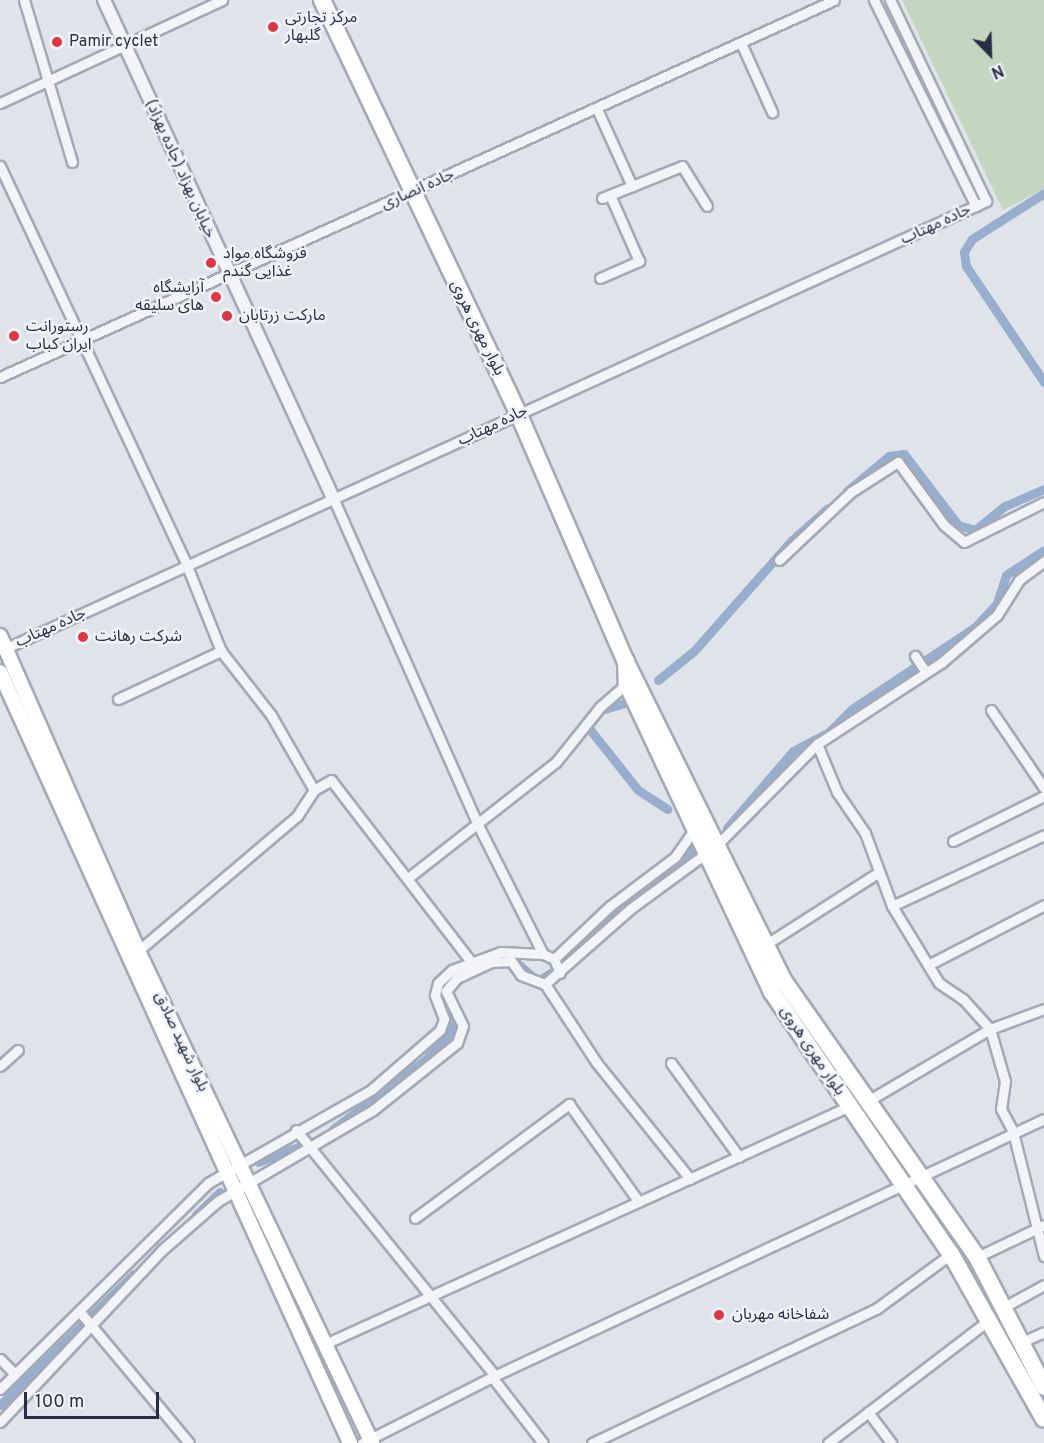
<!DOCTYPE html>
<html>
<head>
<meta charset="utf-8">
<style>
  body { margin:0 }
  #map { position:relative; width:1044px; height:1443px; overflow:hidden; background:#e0e3ea; font-family:Overpass,"Noto Sans Arabic",sans-serif }
  div>[style] { position:absolute }
  [style*='--x'] { left:calc(var(--x)*1px); top:calc(var(--y)*1px); width:calc(var(--w)*1px); rotate:calc(var(--a)*1deg) }
  .green>* { inset:0; background:#c4d5c0 }
  .canal>* { height:9px; margin:-4.5px; padding:0 4.5px; transform-origin:4.5px; border-radius:4.5px; background:#97aece }
  .roads { filter:drop-shadow(2px 0 #a4a9b5) drop-shadow(-2px 0 #a4a9b5) drop-shadow(0 2px #a4a9b5) drop-shadow(0 -2px #a4a9b5) }
  .minor>* { height:9px; margin:-4.5px; padding:0 4.5px; transform-origin:4.5px; border-radius:4.5px; background:#f3f4f8 }
  .tertiary>* { height:12px; margin:-6px; padding:0 6px; transform-origin:6px; border-radius:6px; background:#f3f4f8 }
  .secondary>* { height:14px; margin:-7px; padding:0 7px; transform-origin:7px; border-radius:7px; background:#fff }
  .trunk>* { height:16px; margin:-8px; padding:0 8px; transform-origin:8px; border-radius:8px; background:#fff }
  .dots>* { width:16px; height:16px; translate:-50% -50%; box-sizing:border-box; border:3px solid #f0f2f8; border-radius:50% }
  span { translate:-50% -50%; white-space:nowrap; text-align:center; line-height:1.15; -webkit-text-stroke:5px #f0f2f8; paint-order:stroke }
  .poi-label { font-size:16px; color:#262f44 }
  .left { translate:0 -50%; text-align:left }
  .right { translate:-100% -50%; text-align:right }
  .street-label { font-size:16px; color:#262f44 }
  .north { position:absolute; left:960px; top:24px; width:60px; height:60px; -webkit-text-stroke:4px #f0f2f8; paint-order:stroke; rotate:157deg; font-size:16px; font-weight:700; line-height:24px; text-align:center; color:#262f44 }
  .north::after { content:''; display:block; margin:auto; width:21px; height:27px; background:#262f44; clip-path:polygon(50% 0,100% 100%,50% 72%,0 100%) }
  .scale { position:absolute; left:24px; top:1392px; width:135px; height:27px; box-sizing:border-box; border:3px solid #262f44; border-top:0; padding-left:8px; font-size:18px; line-height:21px; white-space:nowrap; color:#262f44; -webkit-text-stroke:4px #f0f2f8; paint-order:stroke }
</style>
</head>
<body>
<div id="map">
  <div class="green">
    <div style="clip-path:polygon(902px 0,1044px 0,1044px 188px,1040px 191px,1003px 210px)"></div>
  </div>
  <div class="canal">
    <div style="--x:1044;--y:193;--w:85;--a:147.4"></div>
    <div style="--x:972;--y:239;--w:15;--a:122"></div>
    <div style="--x:964;--y:252;--w:14;--a:82"></div>
    <div style="--x:966;--y:266;--w:140;--a:56.1"></div>
    <div style="--x:847;--y:491;--w:55;--a:-39.8"></div>
    <div style="--x:889;--y:456;--w:15;--a:-8"></div>
    <div style="--x:904;--y:454;--w:89;--a:52.7"></div>
    <div style="--x:958;--y:525;--w:18;--a:16"></div>
    <div style="--x:975;--y:530;--w:38;--a:-39"></div>
    <div style="--x:1005;--y:506;--w:43;--a:-23.6"></div>
    <div style="--x:658;--y:680;--w:46;--a:-38.9"></div>
    <div style="--x:694;--y:651;--w:148;--a:-48.6"></div>
    <div style="--x:792;--y:540;--w:48;--a:-41.6"></div>
    <div style="--x:625;--y:703;--w:26;--a:164"></div>
    <div style="--x:600;--y:710;--w:21;--a:125"></div>
    <div style="--x:588;--y:727;--w:80;--a:51.6"></div>
    <div style="--x:638;--y:790;--w:35;--a:33"></div>
    <div style="--x:727;--y:828;--w:101;--a:-49.4"></div>
    <div style="--x:793;--y:751;--w:41;--a:-27.8"></div>
    <div style="--x:829;--y:732;--w:33;--a:-45"></div>
    <div style="--x:852;--y:709;--w:148;--a:-33.7"></div>
    <div style="--x:975;--y:627;--w:33;--a:-47"></div>
    <div style="--x:997;--y:603;--w:29;--a:-72"></div>
    <div style="--x:1006;--y:575;--w:45;--a:-33.3"></div>
    <div style="--x:679;--y:868;--w:22;--a:-56"></div>
    <div style="--x:510;--y:957;--w:37;--a:41"></div>
    <div style="--x:538;--y:981;--w:35;--a:-33"></div>
    <div style="--x:567;--y:962;--w:61;--a:-47.7"></div>
    <div style="--x:608;--y:917;--w:92;--a:-34.4"></div>
    <div style="--x:447;--y:999;--w:11;--a:-117"></div>
    <div style="--x:442;--y:989;--w:28;--a:-42"></div>
    <div style="--x:333;--y:1129;--w:114;--a:-36.8"></div>
    <div style="--x:424;--y:1061;--w:40;--a:-47"></div>
    <div style="--x:451;--y:1032;--w:12;--a:-66"></div>
    <div style="--x:456;--y:1021;--w:10;--a:-114"></div>
    <div style="--x:258;--y:1162;--w:60;--a:-20.6"></div>
    <div style="--x:196;--y:1215;--w:33;--a:-44"></div>
    <div style="--x:0;--y:1405;--w:187;--a:-44.4"></div>
  </div>
  <div class="roads">
    <div class="minor">
      <div style="--x:24;--y:0;--w:169;--a:73.5"></div>
      <div style="--x:874;--y:0;--w:230;--a:63.7"></div>
      <div style="--x:741;--y:43;--w:76;--a:65.8"></div>
      <div style="--x:0;--y:103;--w:245;--a:-24.9"></div>
      <div style="--x:597;--y:109;--w:85;--a:65.6"></div>
      <div style="--x:0;--y:166;--w:442;--a:64.9"></div>
      <div style="--x:187;--y:566;--w:92;--a:68.2"></div>
      <div style="--x:221;--y:651;--w:81;--a:52"></div>
      <div style="--x:271;--y:715;--w:86;--a:60.2"></div>
      <div style="--x:314;--y:790;--w:31;--a:123"></div>
      <div style="--x:297;--y:816;--w:209;--a:139.7"></div>
      <div style="--x:602;--y:198;--w:86;--a:-21.8"></div>
      <div style="--x:682;--y:166;--w:47;--a:58"></div>
      <div style="--x:600;--y:278;--w:43;--a:-23.6"></div>
      <div style="--x:639;--y:261;--w:72;--a:-113.7"></div>
      <div style="--x:0;--y:377;--w:915;--a:-24.32"></div>
      <div style="--x:334;--y:500;--w:353;--a:66.1"></div>
      <div style="--x:477;--y:823;--w:147;--a:63.3"></div>
      <div style="--x:779;--y:560;--w:99;--a:-43.4"></div>
      <div style="--x:851;--y:492;--w:56;--a:-32.6"></div>
      <div style="--x:898;--y:462;--w:78;--a:53.9"></div>
      <div style="--x:944;--y:525;--w:26;--a:40"></div>
      <div style="--x:964;--y:542;--w:89;--a:-26.6"></div>
      <div style="--x:2;--y:650;--w:1082;--a:-24.53"></div>
      <div style="--x:986;--y:201;--w:223;--a:-115.5"></div>
      <div style="--x:915;--y:656;--w:18;--a:56"></div>
      <div style="--x:118;--y:699;--w:114;--a:-25"></div>
      <div style="--x:991;--y:710;--w:94;--a:55.8"></div>
      <div style="--x:817;--y:744;--w:52;--a:67.4"></div>
      <div style="--x:837;--y:792;--w:50;--a:55.7"></div>
      <div style="--x:865;--y:833;--w:78;--a:69.7"></div>
      <div style="--x:892;--y:906;--w:90;--a:58.6"></div>
      <div style="--x:939;--y:983;--w:29;--a:34"></div>
      <div style="--x:963;--y:999;--w:40;--a:48"></div>
      <div style="--x:990;--y:1029;--w:54;--a:73.9"></div>
      <div style="--x:1005;--y:1081;--w:28;--a:98"></div>
      <div style="--x:1001;--y:1109;--w:26;--a:62"></div>
      <div style="--x:1013;--y:1132;--w:128;--a:76"></div>
      <div style="--x:314;--y:790;--w:20;--a:-30"></div>
      <div style="--x:331;--y:780;--w:226;--a:52.4"></div>
      <div style="--x:953;--y:841;--w:102;--a:-26.3"></div>
      <div style="--x:408;--y:878;--w:188;--a:-38.1"></div>
      <div style="--x:556;--y:762;--w:70;--a:-51.3"></div>
      <div style="--x:600;--y:707;--w:37;--a:-41"></div>
      <div style="--x:892;--y:906;--w:168;--a:-25"></div>
      <div style="--x:765;--y:945;--w:132;--a:-32.6"></div>
      <div style="--x:554;--y:959;--w:77;--a:-43.4"></div>
      <div style="--x:610;--y:906;--w:81;--a:-37"></div>
      <div style="--x:675;--y:857;--w:32;--a:-55"></div>
      <div style="--x:928;--y:965;--w:131;--a:-27.3"></div>
      <div style="--x:545;--y:984;--w:93;--a:56.8"></div>
      <div style="--x:596;--y:1062;--w:150;--a:51.2"></div>
      <div style="--x:671;--y:1063;--w:116;--a:54.1"></div>
      <div style="--x:0;--y:1066;--w:24;--a:-42"></div>
      <div style="--x:866;--y:1102;--w:144;--a:-30.5"></div>
      <div style="--x:990;--y:1029;--w:58;--a:-20.3"></div>
      <div style="--x:296;--y:1130;--w:316;--a:51"></div>
      <div style="--x:415;--y:1218;--w:192;--a:-36.5"></div>
      <div style="--x:569;--y:1104;--w:120;--a:54.5"></div>
      <div style="--x:977;--y:1257;--w:74;--a:-25.5"></div>
      <div style="--x:1004;--y:1307;--w:46;--a:-28.8"></div>
      <div style="--x:80;--y:1312;--w:170;--a:50.2"></div>
      <div style="--x:1024;--y:1341;--w:22;--a:-24"></div>
      <div style="--x:327;--y:1343;--w:574;--a:-24.38"></div>
      <div style="--x:0;--y:1359;--w:21;--a:45"></div>
      <div style="--x:492;--y:1377;--w:83;--a:52.3"></div>
      <div style="--x:0;--y:1389;--w:293;--a:-44.7"></div>
      <div style="--x:208;--y:1183;--w:188;--a:-29.7"></div>
      <div style="--x:371;--y:1090;--w:91;--a:-41"></div>
      <div style="--x:440;--y:1030;--w:12;--a:-70"></div>
      <div style="--x:444;--y:1019;--w:26;--a:-111"></div>
      <div style="--x:435;--y:995;--w:12;--a:-76"></div>
      <div style="--x:438;--y:983;--w:19;--a:-43"></div>
      <div style="--x:452;--y:970;--w:52;--a:-20.2"></div>
      <div style="--x:501;--y:952;--w:42;--a:2.7"></div>
      <div style="--x:543;--y:954;--w:12;--a:24"></div>
      <div style="--x:554;--y:959;--w:15;--a:67"></div>
      <div style="--x:868;--y:1412;--w:39;--a:53"></div>
      <div style="--x:0;--y:1422;--w:236;--a:-46.7"></div>
      <div style="--x:162;--y:1250;--w:74;--a:-41.2"></div>
      <div style="--x:218;--y:1201;--w:180;--a:-30.4"></div>
      <div style="--x:373;--y:1110;--w:107;--a:-38.6"></div>
      <div style="--x:457;--y:1043;--w:18;--a:-71"></div>
      <div style="--x:463;--y:1026;--w:39;--a:-116"></div>
      <div style="--x:446;--y:991;--w:17;--a:-50"></div>
      <div style="--x:457;--y:978;--w:38;--a:-25"></div>
      <div style="--x:491;--y:962;--w:20;--a:-3"></div>
      <div style="--x:511;--y:961;--w:17;--a:54"></div>
      <div style="--x:521;--y:975;--w:26;--a:21"></div>
      <div style="--x:545;--y:984;--w:113;--a:-41.4"></div>
      <div style="--x:630;--y:909;--w:107;--a:-36.2"></div>
      <div style="--x:716;--y:846;--w:144;--a:-45.3"></div>
      <div style="--x:817;--y:744;--w:148;--a:-33.2"></div>
      <div style="--x:941;--y:663;--w:74;--a:-40.6"></div>
      <div style="--x:997;--y:615;--w:41;--a:-57.8"></div>
      <div style="--x:1019;--y:580;--w:31;--a:-37"></div>
      <div style="--x:362;--y:1443;--w:146;--a:-26.9"></div>
      <div style="--x:492;--y:1377;--w:609;--a:-25.05"></div>
      <div style="--x:592;--y:1443;--w:314;--a:-25.3"></div>
      <div style="--x:876;--y:1309;--w:93;--a:-36.3"></div>
      <div style="--x:828;--y:1443;--w:204;--a:-37.4"></div>
    </div>
    <div class="tertiary">
      <div style="--x:104;--y:0;--w:550;--a:65.3"></div>
    </div>
    <div class="secondary">
      <div style="--x:0;--y:636;--w:344;--a:66.3"></div>
      <div style="--x:138;--y:951;--w:545;--a:64.56"></div>
      <div style="--x:0;--y:672;--w:847;--a:65.58"></div>
    </div>
    <div class="trunk">
      <div style="--x:322;--y:0;--w:459;--a:64.6"></div>
      <div style="--x:519;--y:415;--w:267;--a:66.6"></div>
      <div style="--x:625;--y:660;--w:357;--a:63.7"></div>
      <div style="--x:783;--y:980;--w:338;--a:55"></div>
      <div style="--x:977;--y:1257;--w:146;--a:62.7"></div>
      <div style="--x:626;--y:661;--w:23;--a:88"></div>
      <div style="--x:627;--y:684;--w:340;--a:64.8"></div>
      <div style="--x:772;--y:992;--w:317;--a:55.7"></div>
      <div style="--x:951;--y:1254;--w:189;--a:60.6"></div>
    </div>
  </div>
  <div class="dots">
    <div style="left:273px;top:27px;background:#dd3744"></div>
    <div style="left:57px;top:42px;background:#dd3744"></div>
    <div style="left:211px;top:263px;background:#dd3744"></div>
    <div style="left:216px;top:297px;background:#dd3744"></div>
    <div style="left:227px;top:316px;background:#dd3744"></div>
    <div style="left:14px;top:336px;background:#dd3744"></div>
    <div style="left:83px;top:637px;background:#dd3744"></div>
    <div style="left:719px;top:1315px;background:#dd3744"></div>
  </div>
  <div class="poi-label">
    <span class="left" style="left:285px;top:27px">مرکز تجارتی<br>گلبهار</span>
    <span class="left" style="left:69px;top:42px">Pamir cyclet</span>
    <span class="left" style="left:223px;top:263px">فروشگاه مواد<br>غذایی گندم</span>
    <span class="right" style="left:204px;top:297px">آرایشگاه<br>های سلیقه</span>
    <span class="left" style="left:239px;top:316px">مارکت زرتابان</span>
    <span class="left" style="left:26px;top:336px">رستورانت<br>ایران کباب</span>
    <span class="left" style="left:95px;top:637px">شرکت رهانت</span>
    <span class="left" style="left:732px;top:1315px">شفاخانه مهربان</span>
  </div>
  <div class="street-label">
    <span style="left:180px;top:169px;rotate:66deg">خیابان بهزاد (جاده بهزاد)</span>
    <span style="left:418px;top:190px;rotate:-24deg">جاده انصاری</span>
    <span style="left:936px;top:225px;rotate:-25deg">جاده مهتاب</span>
    <span style="left:477px;top:328px;rotate:64deg">بلوار مهری هروی</span>
    <span style="left:493px;top:426px;rotate:-25deg">جاده مهتاب</span>
    <span style="left:51px;top:628px;rotate:-24deg">جاده مهتاب</span>
    <span style="left:181px;top:1042px;rotate:65deg">بلوار شهید صادق</span>
    <span style="left:812px;top:1051px;rotate:56deg">بلوار مهری هروی</span>
  </div>
  <div class="north">N</div>
  <div class="scale">100 m</div>
</div>
</body>
</html>
